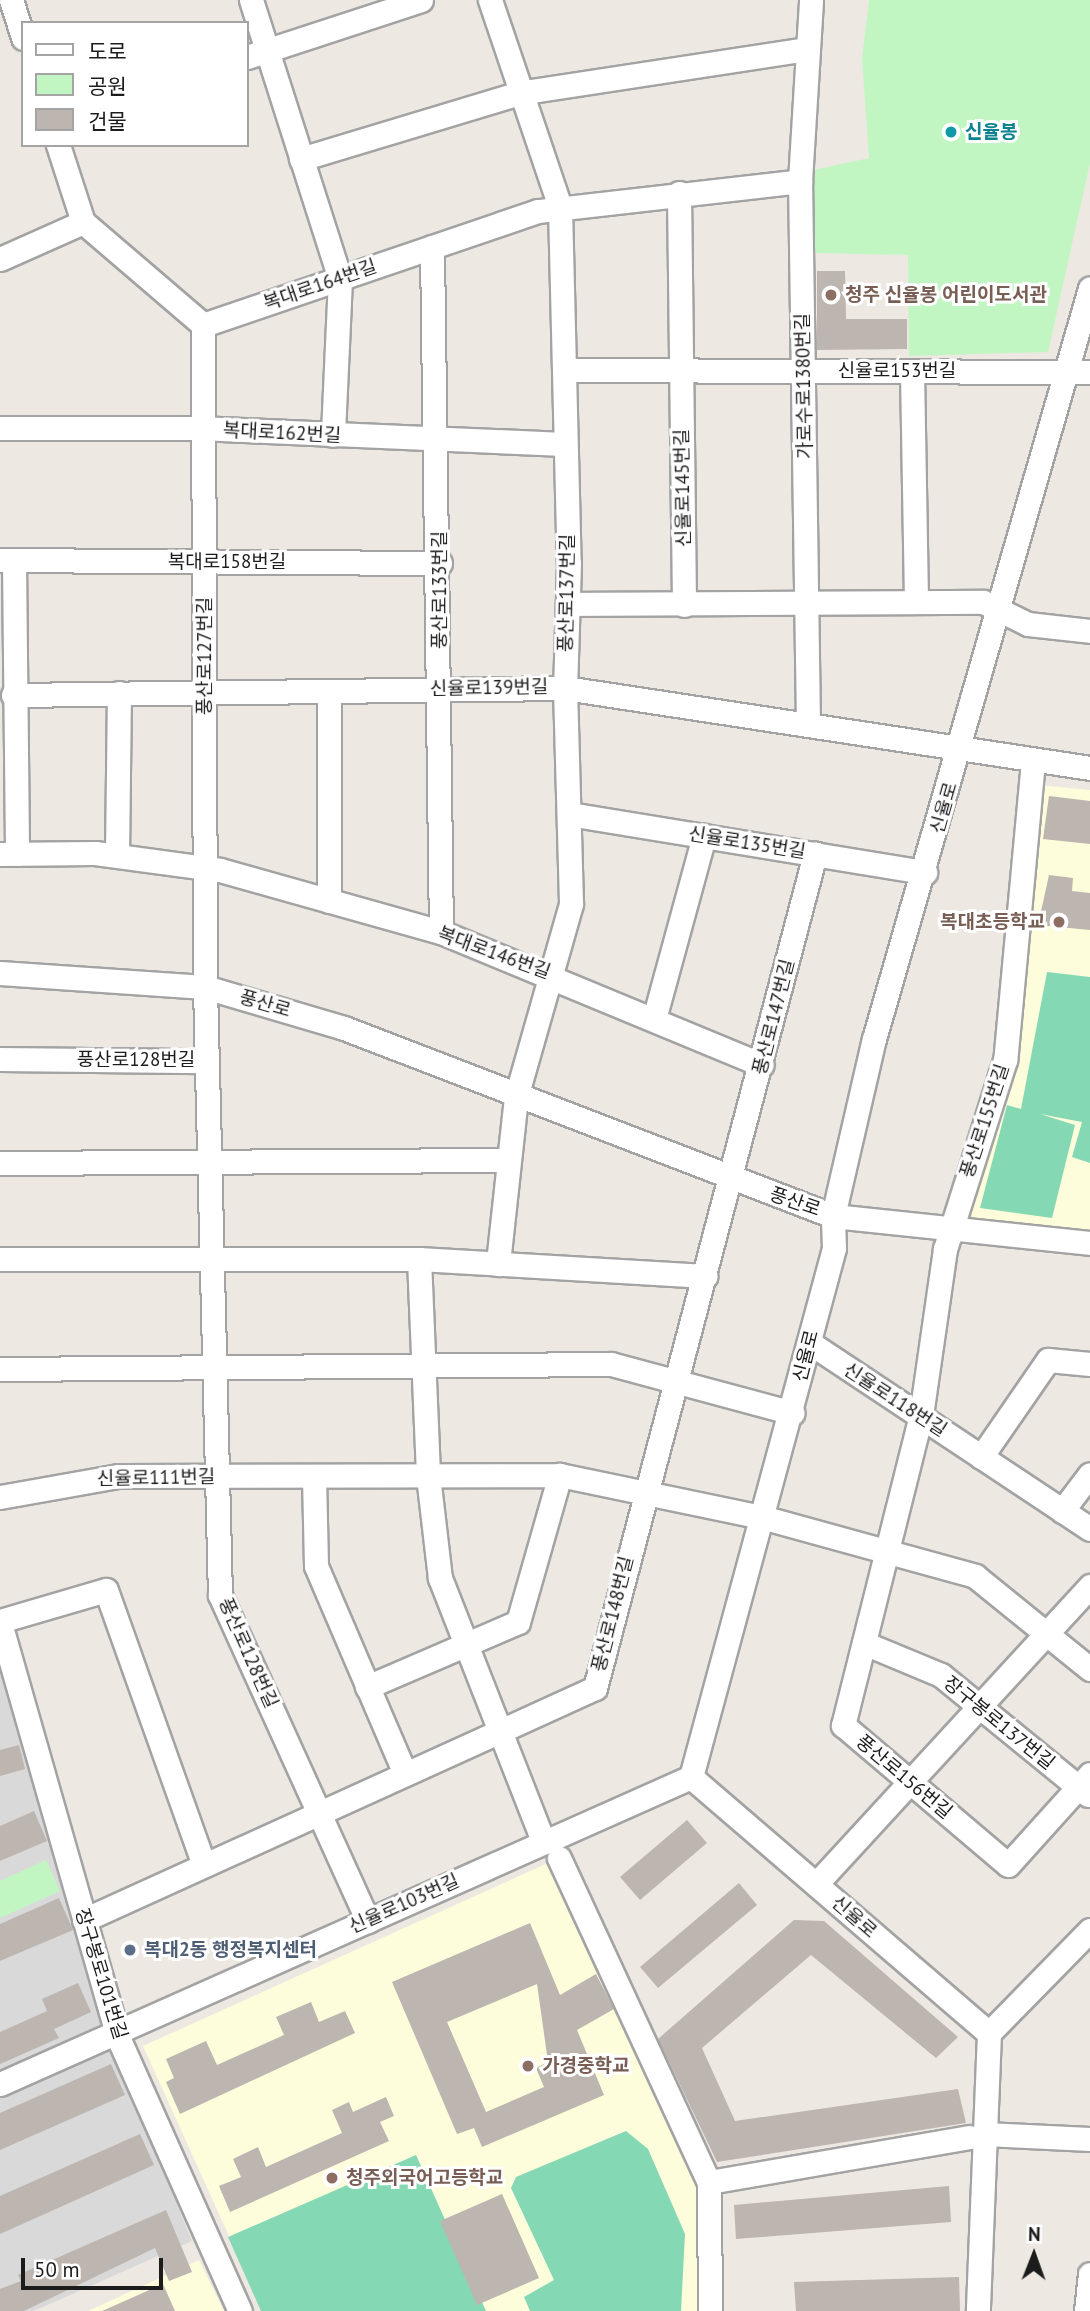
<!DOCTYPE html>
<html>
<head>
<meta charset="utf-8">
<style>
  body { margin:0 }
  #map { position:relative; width:1090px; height:2311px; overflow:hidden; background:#ede9e2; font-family:"PT Sans","Noto Sans KR",sans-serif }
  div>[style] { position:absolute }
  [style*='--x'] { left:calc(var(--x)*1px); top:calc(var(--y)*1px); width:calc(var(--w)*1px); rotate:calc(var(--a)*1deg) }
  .residential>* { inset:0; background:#dad9d9 }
  .education>* { inset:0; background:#fdfcdb }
  .park>* { inset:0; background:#c1f6c3 }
  .pitch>* { inset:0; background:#84d8b4 }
  .building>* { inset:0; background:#bdb5af }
  .roads { filter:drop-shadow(2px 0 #a3a3a3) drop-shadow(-2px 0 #a3a3a3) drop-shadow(0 2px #a3a3a3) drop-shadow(0 -2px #a3a3a3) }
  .minor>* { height:23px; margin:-11.5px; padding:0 11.5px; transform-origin:11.5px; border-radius:11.5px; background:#fff }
  .dots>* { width:19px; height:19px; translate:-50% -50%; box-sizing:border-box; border:4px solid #fff; border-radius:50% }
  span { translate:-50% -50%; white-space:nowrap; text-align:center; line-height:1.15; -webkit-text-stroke:6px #fff; paint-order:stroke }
  .culture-label { font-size:19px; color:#0d838f; font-weight:700 }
  .left { translate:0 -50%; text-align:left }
  .street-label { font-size:19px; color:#1c1c1c }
  .education-label { font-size:19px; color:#785e54; font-weight:700 }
  .right { translate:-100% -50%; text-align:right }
  .service-label { font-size:19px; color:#4e5e75; font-weight:700 }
  .legend { position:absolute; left:21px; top:21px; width:228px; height:126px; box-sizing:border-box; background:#fff; border:2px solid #a4a4a4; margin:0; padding:9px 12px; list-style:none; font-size:21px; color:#1c1c1c }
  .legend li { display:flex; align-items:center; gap:14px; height:35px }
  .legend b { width:35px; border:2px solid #a4a4a4 }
  .north { position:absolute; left:999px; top:2220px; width:70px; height:70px; -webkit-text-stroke:5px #fff; paint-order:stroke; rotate:1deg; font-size:19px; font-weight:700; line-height:28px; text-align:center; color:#1c1c1c }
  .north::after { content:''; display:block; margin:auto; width:24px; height:32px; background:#1c1c1c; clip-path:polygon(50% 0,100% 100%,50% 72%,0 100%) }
  .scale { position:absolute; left:21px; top:2258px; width:142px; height:32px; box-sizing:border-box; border:4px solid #1c1c1c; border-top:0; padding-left:9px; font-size:21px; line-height:24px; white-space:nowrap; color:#1c1c1c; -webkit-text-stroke:5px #fff; paint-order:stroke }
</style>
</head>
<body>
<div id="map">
  <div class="residential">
    <div style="clip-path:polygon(0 1662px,105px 2030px,0 2077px)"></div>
    <div style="clip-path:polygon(111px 2045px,192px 2241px,34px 2311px,0 2311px,0 2097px)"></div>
  </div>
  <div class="education">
    <div style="clip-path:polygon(1039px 785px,1090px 790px,1090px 1236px,974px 1221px,971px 1213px,1018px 1053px)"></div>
    <div style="clip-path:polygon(548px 1863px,700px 2183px,701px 2311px,263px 2311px,143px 2046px)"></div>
    <div style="clip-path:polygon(199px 2260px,224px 2311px,88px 2311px)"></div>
  </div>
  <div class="park">
    <div style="clip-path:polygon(869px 0,1090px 0,1090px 163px,1048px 352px,909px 356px,908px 255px,816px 253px,811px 242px,814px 170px,869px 158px,862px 59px)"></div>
    <div style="clip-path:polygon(46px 1860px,60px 1891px,0 1918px,0 1881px)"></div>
  </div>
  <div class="pitch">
    <div style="clip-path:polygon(1047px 972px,1090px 977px,1090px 1163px,1072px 1157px,1082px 1122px,1040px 1114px,1075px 1125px,1052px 1218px,980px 1208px,1007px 1105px,1021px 1109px)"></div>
    <div style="clip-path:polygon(626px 2131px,648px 2149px,685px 2234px,681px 2311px,530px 2311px,524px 2297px,554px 2280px,511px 2188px,516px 2177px)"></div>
    <div style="clip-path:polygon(416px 2155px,486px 2311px,261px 2311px,228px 2237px)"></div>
  </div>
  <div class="building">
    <div style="clip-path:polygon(817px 271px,845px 271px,846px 319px,907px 319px,907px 349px,817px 350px)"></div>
    <div style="clip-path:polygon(1049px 796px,1090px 801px,1090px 844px,1043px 839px)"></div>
    <div style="clip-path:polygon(1049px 875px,1073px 878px,1072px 891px,1090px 893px,1090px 930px,1038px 925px)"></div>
    <div style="clip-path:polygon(19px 1745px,25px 1769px,0 1776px,0 1750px)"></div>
    <div style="clip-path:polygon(34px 1811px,47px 1841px,0 1861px,0 1826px)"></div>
    <div style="clip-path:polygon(687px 1820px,707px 1843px,640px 1900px,620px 1877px)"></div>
    <div style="clip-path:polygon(739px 1883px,757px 1905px,658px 1988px,640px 1967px)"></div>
    <div style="clip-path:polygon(59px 1898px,73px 1930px,0 1961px,0 1924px)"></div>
    <div style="clip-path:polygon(794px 1920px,824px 1921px,958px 2037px,936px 2058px,811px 1955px,702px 2048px,735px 2121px,958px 2089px,966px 2123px,717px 2162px,658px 2039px)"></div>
    <div style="clip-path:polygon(evenodd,530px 1923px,560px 1995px,596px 1974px,614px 2009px,577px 2030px,604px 2095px,482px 2147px,474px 2128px,457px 2134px,392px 1982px,530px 1923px,537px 1984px,548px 2062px,536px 2068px,544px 2087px,486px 2112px,447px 2022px,537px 1984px)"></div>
    <div style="clip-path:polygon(78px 1983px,91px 2012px,54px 2029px,59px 2038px,0 2064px,0 2032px,47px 2011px,42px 1999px)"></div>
    <div style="clip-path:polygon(311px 2002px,319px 2022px,345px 2011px,355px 2033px,180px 2114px,166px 2082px,174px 2078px,166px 2059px,206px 2041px,217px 2065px,284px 2035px,276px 2017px)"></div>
    <div style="clip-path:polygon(111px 2064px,125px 2095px,0 2150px,0 2113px)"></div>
    <div style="clip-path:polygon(386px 2097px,394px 2116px,380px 2122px,389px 2141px,230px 2212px,219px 2186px,241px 2177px,233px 2159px,258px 2147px,266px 2167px,342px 2133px,332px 2110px,349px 2102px,353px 2112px)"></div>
    <div style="clip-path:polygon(140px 2134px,154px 2165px,0 2234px,0 2196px)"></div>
    <div style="clip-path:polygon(949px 2186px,951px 2222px,736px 2239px,734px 2205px)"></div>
    <div style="clip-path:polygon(502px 2194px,539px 2278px,477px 2305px,440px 2221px)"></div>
    <div style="clip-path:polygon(166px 2210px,192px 2272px,169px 2281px,155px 2248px,24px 2311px,0 2311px,0 2289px,21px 2281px,18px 2275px)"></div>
    <div style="clip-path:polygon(959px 2277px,960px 2311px,796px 2311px,794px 2282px)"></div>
    <div style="clip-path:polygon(163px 2284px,175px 2311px,102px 2311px)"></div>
  </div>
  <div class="roads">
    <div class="minor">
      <div style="--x:11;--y:0;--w:40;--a:72"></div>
      <div style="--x:251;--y:0;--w:293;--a:72.3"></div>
      <div style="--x:340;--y:279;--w:156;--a:92.6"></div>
      <div style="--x:490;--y:0;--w:219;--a:71.3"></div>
      <div style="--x:560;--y:207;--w:356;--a:88.6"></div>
      <div style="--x:569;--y:563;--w:125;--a:91.8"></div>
      <div style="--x:565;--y:688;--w:216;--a:88.4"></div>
      <div style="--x:571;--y:904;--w:201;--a:105.9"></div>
      <div style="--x:516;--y:1097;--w:168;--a:96.2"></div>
      <div style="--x:247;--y:57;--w:183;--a:-18.1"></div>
      <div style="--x:58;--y:145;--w:81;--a:72"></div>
      <div style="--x:301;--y:159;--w:228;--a:-16.8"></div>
      <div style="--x:519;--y:93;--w:292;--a:-8.7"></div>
      <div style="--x:679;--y:193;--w:412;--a:89.3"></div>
      <div style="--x:83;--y:222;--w:158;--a:40.6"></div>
      <div style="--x:203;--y:325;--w:354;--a:-18.8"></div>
      <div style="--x:538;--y:211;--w:264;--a:-6.5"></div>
      <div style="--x:432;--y:247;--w:685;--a:89.25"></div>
      <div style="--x:0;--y:259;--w:91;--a:-24"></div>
      <div style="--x:203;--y:325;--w:662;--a:89.83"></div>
      <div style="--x:205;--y:987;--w:608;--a:88.59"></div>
      <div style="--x:220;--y:1595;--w:358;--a:65.6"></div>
      <div style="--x:566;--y:370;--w:524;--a:0.22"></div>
      <div style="--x:912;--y:371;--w:231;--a:89"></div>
      <div style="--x:0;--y:428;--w:198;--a:0"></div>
      <div style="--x:198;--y:428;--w:366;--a:2.5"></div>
      <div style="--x:0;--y:560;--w:440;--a:0.4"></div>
      <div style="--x:14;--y:561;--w:293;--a:89.4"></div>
      <div style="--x:568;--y:604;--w:415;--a:-0.3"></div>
      <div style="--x:983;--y:602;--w:50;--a:26.1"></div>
      <div style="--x:1028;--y:624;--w:62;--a:6.4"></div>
      <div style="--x:329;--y:691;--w:210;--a:90"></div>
      <div style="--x:13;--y:695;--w:552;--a:-0.73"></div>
      <div style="--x:565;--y:688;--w:531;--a:8.66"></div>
      <div style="--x:808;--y:724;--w:543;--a:-90.84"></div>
      <div style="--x:800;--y:181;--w:181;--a:-86.5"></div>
      <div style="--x:1033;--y:761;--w:300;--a:95.3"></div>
      <div style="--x:1005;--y:1060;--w:198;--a:107.6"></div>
      <div style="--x:945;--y:1249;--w:168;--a:98.2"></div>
      <div style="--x:921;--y:1415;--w:320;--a:104.1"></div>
      <div style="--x:843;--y:1725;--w:216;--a:40.3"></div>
      <div style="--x:1008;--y:1865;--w:122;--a:-48"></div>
      <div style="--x:569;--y:814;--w:361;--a:9.3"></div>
      <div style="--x:0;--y:854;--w:95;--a:-0.6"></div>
      <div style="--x:95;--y:853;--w:126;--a:7.7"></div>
      <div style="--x:220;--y:870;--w:230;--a:15.7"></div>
      <div style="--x:441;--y:932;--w:347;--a:22.5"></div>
      <div style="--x:117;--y:855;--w:162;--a:-89.3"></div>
      <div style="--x:0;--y:973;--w:205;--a:3.9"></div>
      <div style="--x:205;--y:987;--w:145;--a:16.4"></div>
      <div style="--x:344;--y:1028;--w:524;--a:21.03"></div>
      <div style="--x:833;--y:1216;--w:258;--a:6"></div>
      <div style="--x:654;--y:1019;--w:190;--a:-74.7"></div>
      <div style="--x:0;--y:1059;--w:207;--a:0.6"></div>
      <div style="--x:0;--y:1163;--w:508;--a:-0.34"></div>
      <div style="--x:0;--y:1259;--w:419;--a:0"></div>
      <div style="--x:419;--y:1259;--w:287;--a:3.4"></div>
      <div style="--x:419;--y:1259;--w:217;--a:87.6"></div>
      <div style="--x:428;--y:1476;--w:103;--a:83.3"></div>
      <div style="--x:440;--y:1578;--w:282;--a:68.6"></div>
      <div style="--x:810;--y:1343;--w:336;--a:33.6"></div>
      <div style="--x:0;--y:1369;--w:611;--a:-0.47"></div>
      <div style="--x:611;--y:1364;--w:188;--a:15.1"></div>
      <div style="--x:981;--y:1457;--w:118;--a:-55.4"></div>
      <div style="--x:1048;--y:1360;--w:42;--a:5.4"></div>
      <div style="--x:314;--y:1477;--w:89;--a:88.7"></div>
      <div style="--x:316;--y:1566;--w:226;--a:66.8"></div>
      <div style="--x:0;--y:1497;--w:120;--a:-10.1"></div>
      <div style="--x:118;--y:1476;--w:442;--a:-0.1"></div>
      <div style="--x:560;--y:1475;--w:209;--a:11.8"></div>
      <div style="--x:765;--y:1518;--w:218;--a:15.4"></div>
      <div style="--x:975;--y:1576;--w:148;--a:39"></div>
      <div style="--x:1062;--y:1511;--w:46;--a:-52.9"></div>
      <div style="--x:0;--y:1621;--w:110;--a:-16.3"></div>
      <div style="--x:106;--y:1590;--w:292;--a:70.4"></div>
      <div style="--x:0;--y:1623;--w:428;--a:74.1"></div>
      <div style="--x:117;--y:2035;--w:302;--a:66"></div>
      <div style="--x:864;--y:1643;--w:83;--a:22.6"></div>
      <div style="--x:941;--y:1675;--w:190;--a:39.2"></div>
      <div style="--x:367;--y:1687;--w:164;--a:-23.3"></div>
      <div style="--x:518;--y:1622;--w:153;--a:-74.1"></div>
      <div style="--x:691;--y:1777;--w:548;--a:-74.87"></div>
      <div style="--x:834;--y:1248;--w:32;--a:-92"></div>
      <div style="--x:833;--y:1216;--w:182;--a:-77"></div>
      <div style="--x:874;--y:1039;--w:781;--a:-73.95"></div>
      <div style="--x:691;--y:1777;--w:393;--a:40.7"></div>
      <div style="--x:989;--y:2033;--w:278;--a:92.3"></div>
      <div style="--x:559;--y:1858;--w:357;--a:65.2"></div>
      <div style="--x:709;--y:2182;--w:129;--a:89.6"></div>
      <div style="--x:816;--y:1884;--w:405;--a:-47.4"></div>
      <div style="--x:84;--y:1920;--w:561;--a:-24.42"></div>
      <div style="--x:595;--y:1688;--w:863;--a:-75.22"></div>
      <div style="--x:989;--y:2033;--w:144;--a:-45.6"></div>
      <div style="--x:0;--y:2084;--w:756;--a:-23.95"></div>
      <div style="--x:985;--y:2134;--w:105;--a:2.7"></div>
      <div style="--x:709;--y:2182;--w:264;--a:-9.8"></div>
      <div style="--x:1086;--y:2311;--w:37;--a:-84"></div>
    </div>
  </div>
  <div class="dots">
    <div style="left:951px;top:132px;background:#0f9aa8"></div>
    <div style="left:831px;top:295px;background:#8d6e63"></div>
    <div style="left:1059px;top:922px;background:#8d6e63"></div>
    <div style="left:130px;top:1950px;background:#5c6f8a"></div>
    <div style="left:528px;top:2066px;background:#8d6e63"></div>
    <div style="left:332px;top:2178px;background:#8d6e63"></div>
  </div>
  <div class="culture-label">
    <span class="left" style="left:965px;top:132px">신율봉</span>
  </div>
  <div class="street-label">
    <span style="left:320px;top:285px;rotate:-19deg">복대로164번길</span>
    <span style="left:897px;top:371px">신율로153번길</span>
    <span style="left:804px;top:386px;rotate:-91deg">가로수로1380번길</span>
    <span style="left:282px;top:433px;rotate:3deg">복대로162번길</span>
    <span style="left:683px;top:488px;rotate:-91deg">신율로145번길</span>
    <span style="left:227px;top:562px">복대로158번길</span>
    <span style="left:440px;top:590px;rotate:-90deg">풍산로133번길</span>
    <span style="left:567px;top:593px;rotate:-89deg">풍산로137번길</span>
    <span style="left:205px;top:656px;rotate:-90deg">풍산로127번길</span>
    <span style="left:489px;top:688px;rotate:-1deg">신율로139번길</span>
    <span style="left:944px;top:808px;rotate:-74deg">신율로</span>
    <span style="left:747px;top:843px;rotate:9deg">신율로135번길</span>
    <span style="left:494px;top:953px;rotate:20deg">복대로146번길</span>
    <span style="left:265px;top:1004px;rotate:16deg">풍산로</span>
    <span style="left:774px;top:1017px;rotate:-76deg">풍산로147번길</span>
    <span style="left:136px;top:1060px">풍산로128번길</span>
    <span style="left:985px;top:1121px;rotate:-72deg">풍산로155번길</span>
    <span style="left:795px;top:1202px;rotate:19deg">풍산로</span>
    <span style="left:806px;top:1356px;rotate:-76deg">신율로</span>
    <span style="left:895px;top:1400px;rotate:33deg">신율로118번길</span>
    <span style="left:156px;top:1478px;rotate:-1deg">신율로111번길</span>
    <span style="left:613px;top:1614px;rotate:-76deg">풍산로148번길</span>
    <span style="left:248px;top:1653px;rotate:66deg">풍산로128번길</span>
    <span style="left:999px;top:1723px;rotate:39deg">장구봉로137번길</span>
    <span style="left:904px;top:1777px;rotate:40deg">풍산로156번길</span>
    <span style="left:404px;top:1904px;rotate:-24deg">신율로103번길</span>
    <span style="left:854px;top:1917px;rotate:41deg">신율로</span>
    <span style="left:101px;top:1974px;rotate:73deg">장구봉로101번길</span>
  </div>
  <div class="education-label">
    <span class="left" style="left:845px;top:295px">청주 신율봉 어린이도서관</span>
    <span class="right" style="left:1045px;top:922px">복대초등학교</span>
    <span class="left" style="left:542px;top:2066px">가경중학교</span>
    <span class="left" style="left:346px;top:2178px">청주외국어고등학교</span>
  </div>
  <div class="service-label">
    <span class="left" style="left:144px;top:1950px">복대2동 행정복지센터</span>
  </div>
  <ul class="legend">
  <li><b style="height:9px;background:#fff"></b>도로</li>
  <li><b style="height:19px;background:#c1f6c3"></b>공원</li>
  <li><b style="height:19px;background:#bdb5af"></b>건물</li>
  </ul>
  <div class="north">N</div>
  <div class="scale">50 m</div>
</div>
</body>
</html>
